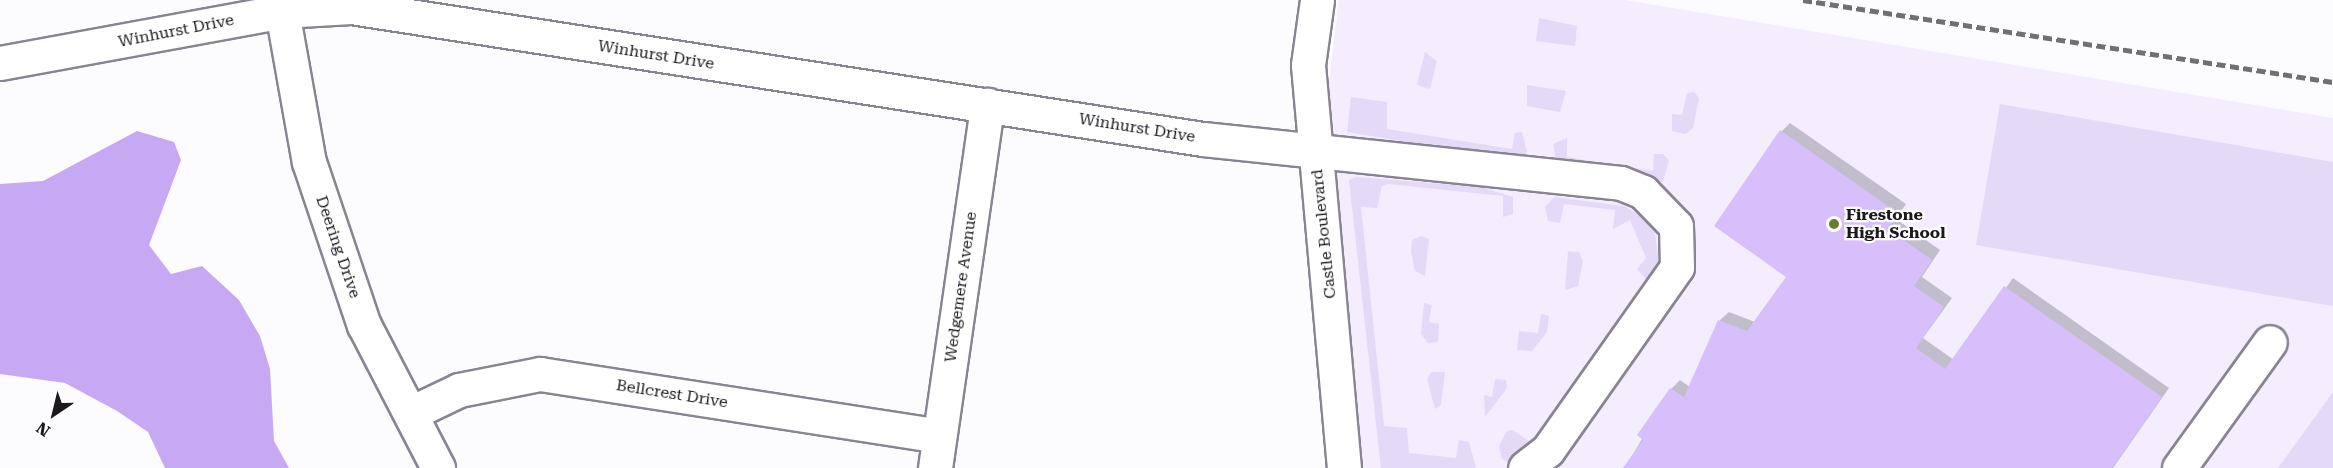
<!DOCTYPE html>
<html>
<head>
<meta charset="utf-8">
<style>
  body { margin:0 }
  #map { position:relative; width:2333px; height:468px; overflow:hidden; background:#fcfbfe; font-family:"Roboto Serif",serif }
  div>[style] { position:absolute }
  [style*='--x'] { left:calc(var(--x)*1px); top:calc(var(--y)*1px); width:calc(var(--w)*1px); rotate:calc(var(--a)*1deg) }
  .built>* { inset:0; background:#f3edfe }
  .green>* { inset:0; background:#e4d9f7 }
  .forest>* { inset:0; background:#c7a9f3 }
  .shadow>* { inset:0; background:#0003 }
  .building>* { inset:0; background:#d7bffc }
  .roads { filter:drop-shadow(2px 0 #888491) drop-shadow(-2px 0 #888491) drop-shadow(0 2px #888491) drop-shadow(0 -2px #888491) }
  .minor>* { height:33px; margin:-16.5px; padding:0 16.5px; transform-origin:16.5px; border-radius:16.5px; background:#fff }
  .rail>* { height:4.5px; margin-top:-2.25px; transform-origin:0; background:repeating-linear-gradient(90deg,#716f74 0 9px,transparent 0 13.5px) }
  .dots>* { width:16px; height:16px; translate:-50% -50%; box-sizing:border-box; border:3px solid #fff; border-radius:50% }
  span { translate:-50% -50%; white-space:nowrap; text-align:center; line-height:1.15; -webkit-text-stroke:4.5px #fff; paint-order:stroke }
  .street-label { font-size:16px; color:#1b191e }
  .poi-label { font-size:16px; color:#1b191e; font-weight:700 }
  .left { translate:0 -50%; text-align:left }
  .north { position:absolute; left:24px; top:384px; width:60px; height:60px; -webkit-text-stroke:4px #fff; paint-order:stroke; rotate:215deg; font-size:16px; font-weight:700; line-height:24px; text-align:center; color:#1b191e }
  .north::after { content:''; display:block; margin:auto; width:21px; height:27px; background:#1b191e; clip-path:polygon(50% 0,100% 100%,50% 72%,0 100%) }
</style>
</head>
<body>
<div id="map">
  <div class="built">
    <div style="clip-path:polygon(1339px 0,1625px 0,2333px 118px,2333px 468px,1362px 468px,1325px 114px)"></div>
  </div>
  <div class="green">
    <div style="clip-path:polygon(1539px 18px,1577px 26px,1575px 46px,1536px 41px)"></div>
    <div style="clip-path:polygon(1425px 52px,1437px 61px,1430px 89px,1417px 85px)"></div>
    <div style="clip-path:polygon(1527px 85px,1566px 91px,1560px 112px,1527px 106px)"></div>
    <div style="clip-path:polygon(1694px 92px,1699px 98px,1693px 128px,1686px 134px,1672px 131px,1672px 114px,1682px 115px,1687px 93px)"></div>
    <div style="clip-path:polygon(1351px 97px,1387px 102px,1387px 129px,1512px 149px,1515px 133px,1522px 132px,1527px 151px,1519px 167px,1468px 152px,1347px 132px)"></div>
    <div style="clip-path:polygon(2000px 104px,2333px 162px,2333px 306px,1976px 245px)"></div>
    <div style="clip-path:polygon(1567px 138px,1567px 157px,1653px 171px,1654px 154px,1663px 154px,1669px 160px,1663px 182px,1558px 171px,1553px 144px)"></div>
    <div style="clip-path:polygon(1356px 177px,1481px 187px,1513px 197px,1513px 214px,1503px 217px,1503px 196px,1388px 184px,1382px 186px,1377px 208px,1361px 207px,1384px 426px,1407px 428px,1409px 453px,1456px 458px,1459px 440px,1469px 442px,1476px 468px,1381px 468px,1349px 180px)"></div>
    <div style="clip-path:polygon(1554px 197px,1624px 206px,1642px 217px,1655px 233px,1659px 264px,1654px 282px,1549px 431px,1532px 453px,1510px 463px,1502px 459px,1499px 446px,1506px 432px,1512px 430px,1532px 443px,1648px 282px,1637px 269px,1646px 258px,1630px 220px,1613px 229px,1615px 210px,1564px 204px,1560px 223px,1548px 221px,1545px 207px)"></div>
    <div style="clip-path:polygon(1421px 236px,1429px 239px,1425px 276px,1415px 271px,1411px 252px,1412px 240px)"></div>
    <div style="clip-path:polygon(1568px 251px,1579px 252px,1583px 261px,1578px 286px,1565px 290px)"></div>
    <div style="clip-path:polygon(1424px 303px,1432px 305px,1429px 322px,1439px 324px,1438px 342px,1428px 343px,1421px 334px)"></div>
    <div style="clip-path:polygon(1541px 314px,1549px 316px,1547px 332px,1532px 351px,1517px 350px,1519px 331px,1538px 333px)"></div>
    <div style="clip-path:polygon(1431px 372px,1445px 372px,1441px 405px,1435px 409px,1427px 379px)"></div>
    <div style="clip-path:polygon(1495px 379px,1506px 380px,1507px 388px,1485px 417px,1484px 395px,1492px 397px)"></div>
    <div style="clip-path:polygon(2333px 392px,2333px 468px,2278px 468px)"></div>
  </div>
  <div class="forest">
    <div style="clip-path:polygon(137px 131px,174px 142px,181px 160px,149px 245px,171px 274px,202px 266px,239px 300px,260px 336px,270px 369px,274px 441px,289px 468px,165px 468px,148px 432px,117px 411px,65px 383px,0 374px,0 184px,43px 181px)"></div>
  </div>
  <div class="shadow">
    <div style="clip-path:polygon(1790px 123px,1906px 204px,1896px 219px,1940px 250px,1922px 277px,1952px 298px,1923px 338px,1954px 360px,2013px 278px,2169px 388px,2113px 468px,1625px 468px,1671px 389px,1680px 380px,1690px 387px,1720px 320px,1729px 312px,1755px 322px,1788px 276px,1782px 131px)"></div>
  </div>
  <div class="building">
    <div style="clip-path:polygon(1780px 130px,1899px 214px,1888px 229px,1932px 260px,1914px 286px,1944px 307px,1916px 348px,1945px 369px,2004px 286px,2162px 397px,2112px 468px,1623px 468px,1643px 440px,1637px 435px,1670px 388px,1684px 397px,1718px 320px,1747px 331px,1786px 277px,1714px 226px)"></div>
  </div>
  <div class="roads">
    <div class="minor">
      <div style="--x:1317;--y:0;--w:66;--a:97.9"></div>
      <div style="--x:1308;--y:65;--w:405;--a:84.9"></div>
      <div style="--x:282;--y:11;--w:153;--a:79.9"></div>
      <div style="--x:309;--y:162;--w:172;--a:71.4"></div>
      <div style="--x:364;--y:325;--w:161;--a:62.6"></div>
      <div style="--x:0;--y:63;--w:287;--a:-10.4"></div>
      <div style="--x:282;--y:11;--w:69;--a:-3.3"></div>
      <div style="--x:351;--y:7;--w:862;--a:8.81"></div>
      <div style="--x:1203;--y:139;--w:420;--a:6"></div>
      <div style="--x:1621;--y:183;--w:24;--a:22"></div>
      <div style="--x:1643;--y:192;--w:47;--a:45.9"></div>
      <div style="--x:1676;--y:226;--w:41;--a:88.6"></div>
      <div style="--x:1677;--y:267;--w:224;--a:125.2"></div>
      <div style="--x:1548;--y:450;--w:29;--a:142"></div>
      <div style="--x:411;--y:413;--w:53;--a:-25.6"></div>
      <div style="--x:459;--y:390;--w:83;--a:-11.2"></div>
      <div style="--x:540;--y:374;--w:404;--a:8.8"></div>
      <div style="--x:935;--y:468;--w:367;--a:-81.8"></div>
      <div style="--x:2179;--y:468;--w:155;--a:-54.2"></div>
    </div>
  </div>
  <div class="rail">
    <div style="--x:1803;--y:0;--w:536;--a:8.79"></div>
  </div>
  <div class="dots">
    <div style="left:1834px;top:224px;background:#697d2e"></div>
  </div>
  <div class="street-label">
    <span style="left:176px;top:31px;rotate:-11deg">Winhurst Drive</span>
    <span style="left:656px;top:55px;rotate:9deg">Winhurst Drive</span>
    <span style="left:1137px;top:128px;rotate:9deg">Winhurst Drive</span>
    <span style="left:1324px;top:234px;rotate:-96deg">Castle Boulevard</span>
    <span style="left:338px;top:247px;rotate:71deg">Deering Drive</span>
    <span style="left:961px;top:287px;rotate:-82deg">Wedgemere Avenue</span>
    <span style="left:672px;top:394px;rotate:9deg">Bellcrest Drive</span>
  </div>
  <div class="poi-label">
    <span class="left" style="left:1846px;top:224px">Firestone<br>High School</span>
  </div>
  <div class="north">N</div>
</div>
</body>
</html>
